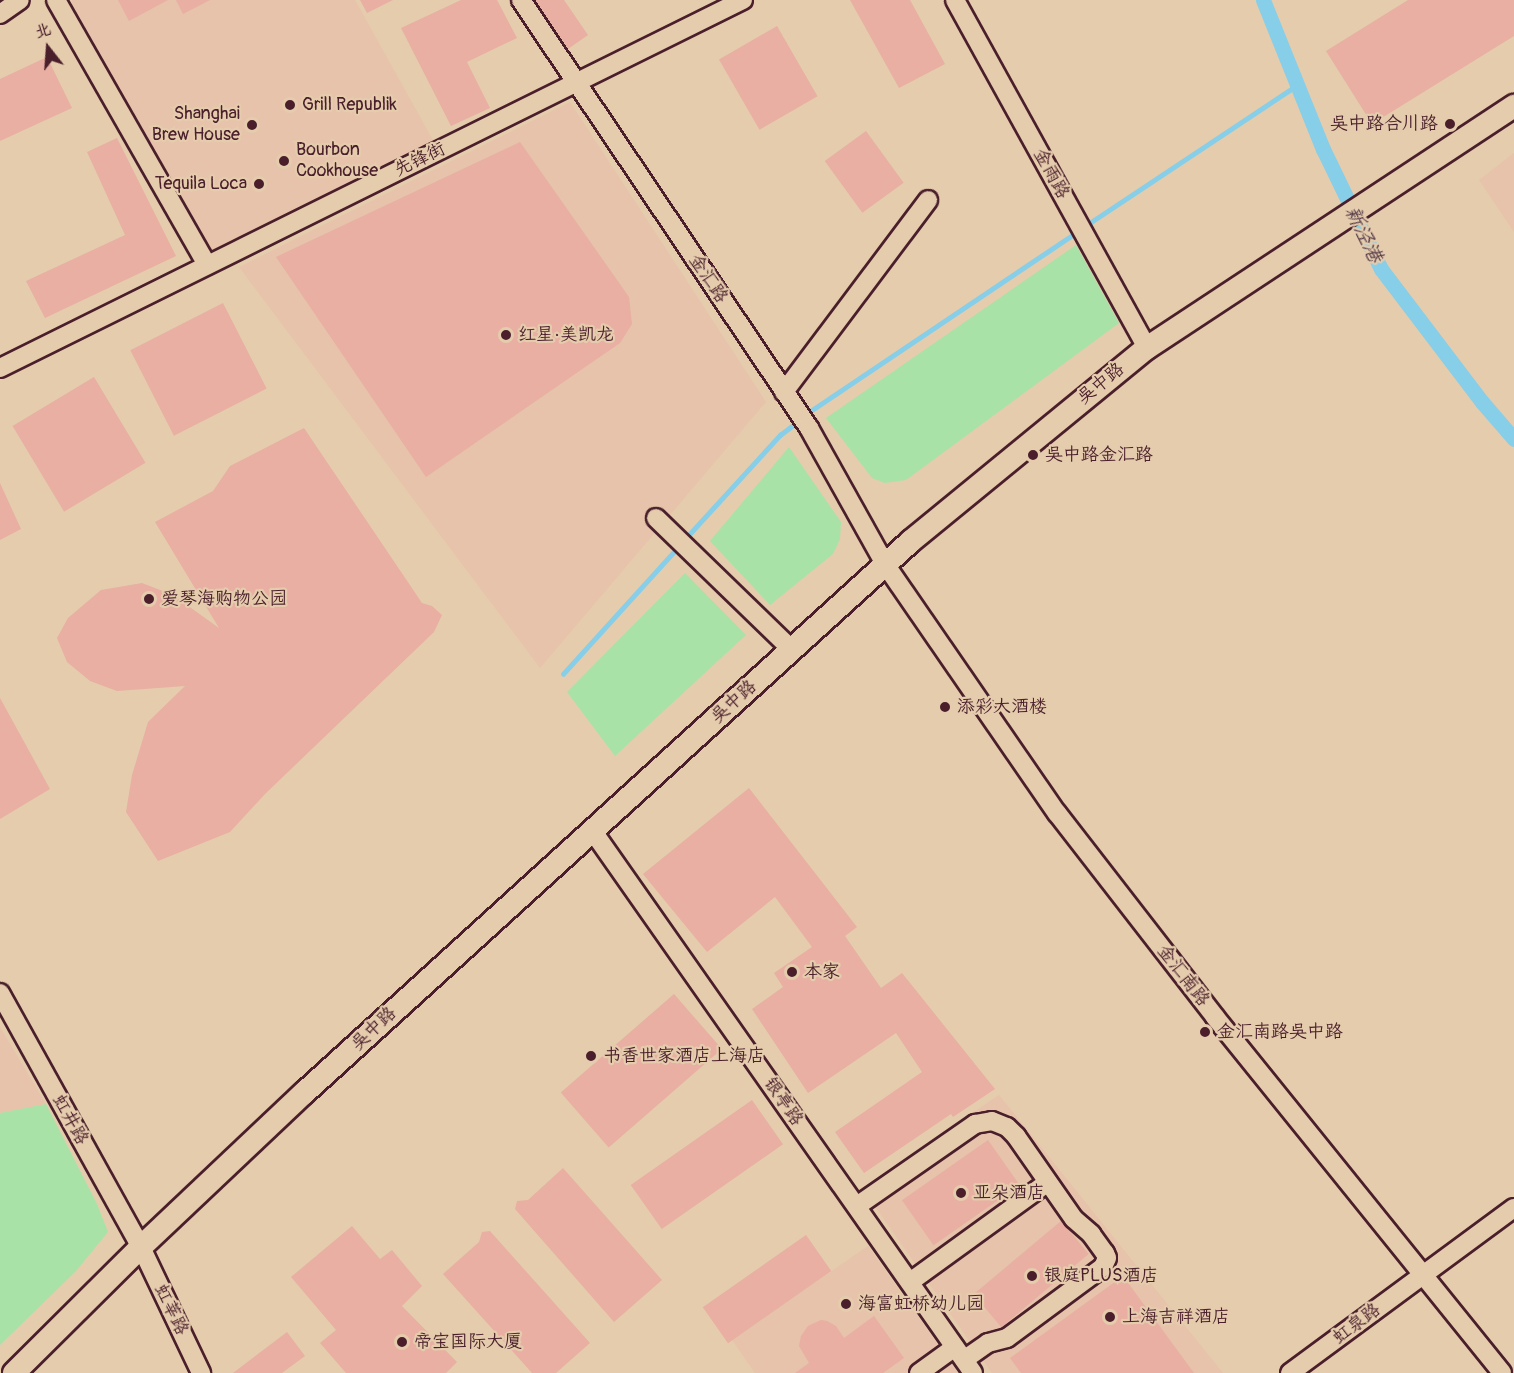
<!DOCTYPE html>
<meta charset="utf-8">
<style>
body{margin:0}
#map{position:relative;width:1514px;height:1373px;overflow:hidden;background:#e5ccad;font-family:Pangolin,"LXGW WenKai TC",sans-serif}
div>[style]{position:absolute}
[style*='--x']{left:calc(var(--x)*1px);top:calc(var(--y)*1px);width:calc(var(--w)*1px);rotate:calc(var(--a)*1deg)}
.built>*{inset:0;background:#e6c3aa}
.green>*{inset:0;background:#a8e2a7}
.stream>*{height:4.5px;margin:-2.25px;padding:0 2.25px;transform-origin:2.25px;border-radius:2.25px;background:#87cee8}
.canal>*{height:15px;margin:-7.5px;padding:0 7.5px;transform-origin:7.5px;border-radius:7.5px;background:#87cee8}
.building>*{inset:0;background:#e8afa2;transform-origin:0 0}
.roads{filter:drop-shadow(2px 0 #4a1f2b) drop-shadow(-2px 0 #4a1f2b) drop-shadow(0 2px #4a1f2b) drop-shadow(0 -2px #4a1f2b)}
.minor>*{height:18px;margin:-9px;padding:0 9px;transform-origin:9px;border-radius:9px;background:#e5ccad}
.major>*{height:22px;margin:-11px;padding:0 11px;transform-origin:11px;border-radius:11px;background:#e5ccad}
.dots>*{width:16px;height:16px;translate:-50% -50%;box-sizing:border-box;border:3px solid #e5ccad;border-radius:50%}
span{translate:-50% -50%;white-space:nowrap;text-align:center;line-height:1.15;-webkit-text-stroke:4.5px #e5ccad;paint-order:stroke}
.poi-label{font-size:18px;color:#4a1f2b}
.left{translate:0 -50%;text-align:left}
.right{translate:-100% -50%;text-align:right}
.street-label{font-size:18px;color:#4a1f2b}
.water-label{font-size:20px;color:#533947;font-style:italic}
.north{position:absolute;left:18px;top:18px;width:60px;height:60px;-webkit-text-stroke:4px #e5ccad;paint-order:stroke;rotate:343deg;font-size:16px;font-weight:700;line-height:24px;text-align:center;color:#4a1f2b}
.north::after{content:'';display:block;margin:auto;width:21px;height:27px;background:#4a1f2b;clip-path:polygon(50% 0,100% 100%,50% 72%,0 100%)}
</style>
<div id="map">
<div class="built">
<div style="clip-path:polygon(72px 0,355px 0,434px 142px,208px 253px,72px 5px)"></div>
<div style="clip-path:polygon(570px 102px,766px 402px,540px 668px,239px 267px)"></div>
<div style="clip-path:polygon(1514px 153px,1514px 232px,1479px 180px)"></div>
<div style="clip-path:polygon(0 1027px,46px 1104px,0 1113px)"></div>
<div style="clip-path:polygon(999px 1095px,1223px 1373px,992px 1373px,862px 1188px)"></div>
<div style="clip-path:polygon(868px 1246px,958px 1373px,755px 1373px,732px 1340px)"></div>
</div>
<div class="green">
<div style="clip-path:polygon(1076px 245px,1119px 323px,906px 480px,885px 483px,872px 478px,826px 418px)"></div>
<div style="clip-path:polygon(789px 447px,841px 522px,840px 539px,833px 554px,770px 605px,710px 541px)"></div>
<div style="clip-path:polygon(685px 573px,746px 635px,615px 756px,567px 692px)"></div>
<div style="clip-path:polygon(46px 1104px,97px 1204px,108px 1232px,76px 1271px,0 1345px,0 1113px)"></div>
</div>
<div class="stream">
<div style="--x:1085;--y:226;--w:255;--a:-33.6"></div>
<div style="--x:806;--y:414;--w:328;--a:-33.9"></div>
<div style="--x:685;--y:539;--w:141;--a:-47.6"></div>
<div style="--x:780;--y:435;--w:25;--a:-37"></div>
<div style="--x:563;--y:674;--w:174;--a:-47.8"></div>
</div>
<div class="canal">
<div style="--x:1263;--y:0;--w:161;--a:68.1"></div>
<div style="--x:1323;--y:149;--w:133;--a:64.2"></div>
<div style="--x:1381;--y:269;--w:167;--a:52.8"></div>
<div style="--x:1482;--y:402;--w:49;--a:49.1"></div>
</div>
<div class="building">
<div style="clip-path:polygon(118px 0,168px 0,129px 21px)"></div>
<div style="clip-path:polygon(176px 0,210px 0,183px 14px)"></div>
<div style="clip-path:polygon(360px 0,393px 0,367px 13px)"></div>
<div style="clip-path:polygon(461px 0,497px 0,517px 38px,467px 62px,490px 108px,451px 126px,401px 28px)"></div>
<div style="clip-path:polygon(535px 0,564px 0,588px 35px,568px 49px)"></div>
<div style="clip-path:polygon(850px 0,910px 0,945px 64px,899px 88px)"></div>
<div style="clip-path:polygon(1408px 0,1514px 0,1514px 36px,1372px 124px,1326px 51px)"></div>
<div style="left:777px;top:26px;width:81px;height:67px;rotate:60deg"></div>
<div style="clip-path:polygon(47px 57px,72px 108px,0 141px,0 79px)"></div>
<div style="left:866px;top:131px;width:64px;height:51px;rotate:54deg"></div>
<div style="clip-path:polygon(117px 138px,176px 256px,45px 318px,26px 281px,125px 235px,87px 152px)"></div>
<div style="clip-path:polygon(520px 142px,629px 297px,632px 324px,620px 343px,426px 477px,276px 257px)"></div>
<div style="left:223px;top:303px;width:96px;height:104px;rotate:63deg"></div>
<div style="left:94px;top:377px;width:100px;height:95px;rotate:59deg"></div>
<div style="clip-path:polygon(304px 428px,422px 603px,432px 606px,442px 615px,434px 632px,265px 794px,230px 832px,158px 861px,126px 812px,132px 775px,148px 722px,185px 686px,117px 691px,90px 681px,67px 662px,57px 638px,68px 618px,101px 590px,142px 583px,173px 595px,219px 628px,155px 522px,213px 491px,230px 466px)"></div>
<div style="clip-path:polygon(0 483px,21px 529px,0 540px)"></div>
<div style="clip-path:polygon(0 698px,50px 789px,0 819px)"></div>
<div style="clip-path:polygon(749px 788px,857px 927px,845px 936px,881px 988px,902px 973px,995px 1089px,953px 1117px,951px 1114px,864px 1173px,835px 1132px,922px 1072px,896px 1033px,808px 1093px,752px 1009px,783px 987px,774px 973px,812px 947px,775px 897px,707px 952px,643px 874px)"></div>
<div style="left:674px;top:994px;width:73px;height:150px;rotate:49deg"></div>
<div style="left:752px;top:1100px;width:54px;height:148px;rotate:55deg"></div>
<div style="left:988px;top:1140px;width:55px;height:105px;rotate:55deg"></div>
<div style="clip-path:polygon(563px 1168px,662px 1280px,614px 1322px,515px 1209px,517px 1201px,528px 1200px)"></div>
<div style="left:1061px;top:1221px;width:43px;height:114px;rotate:50deg"></div>
<div style="clip-path:polygon(352px 1226px,380px 1259px,392px 1250px,422px 1286px,402px 1306px,457px 1362px,446px 1373px,346px 1373px,320px 1343px,336px 1330px,291px 1277px)"></div>
<div style="clip-path:polygon(490px 1231px,590px 1343px,556px 1373px,532px 1373px,443px 1274px,479px 1242px,482px 1232px)"></div>
<div style="left:806px;top:1235px;width:44px;height:126px;rotate:55deg"></div>
<div style="clip-path:polygon(1123px 1276px,1194px 1373px,1021px 1373px,1010px 1358px)"></div>
<div style="clip-path:polygon(874px 1316px,904px 1358px,883px 1373px,795px 1373px,809px 1363px,799px 1346px,801px 1336px,808px 1326px,821px 1320px,827px 1321px,836px 1326px,844px 1338px)"></div>
<div style="clip-path:polygon(287px 1332px,305px 1356px,282px 1373px,233px 1373px)"></div>
</div>
<div class="roads">
<div class="minor">
<div style="--x:56;--y:0;--w:305;--a:60.3"></div>
<div style="--x:521;--y:0;--w:516;--a:56.06"></div>
<div style="--x:809;--y:428;--w:156;--a:60.8"></div>
<div style="--x:885;--y:564;--w:303;--a:55.4"></div>
<div style="--x:1057;--y:813;--w:258;--a:52.2"></div>
<div style="--x:1215;--y:1017;--w:457;--a:51.1"></div>
<div style="--x:955;--y:0;--w:397;--a:61.1"></div>
<div style="--x:0;--y:14;--w:24;--a:-35"></div>
<div style="--x:0;--y:368;--w:829;--a:-26.35"></div>
<div style="--x:784;--y:392;--w:240;--a:-53.1"></div>
<div style="--x:656;--y:518;--w:190;--a:44.1"></div>
<div style="--x:592;--y:830;--w:663;--a:54.94"></div>
<div style="--x:0;--y:993;--w:291;--a:61"></div>
<div style="--x:141;--y:1247;--w:140;--a:64.5"></div>
<div style="--x:857;--y:1206;--w:144;--a:-34.8"></div>
<div style="--x:975;--y:1124;--w:17;--a:-10"></div>
<div style="--x:992;--y:1121;--w:16;--a:22"></div>
<div style="--x:1007;--y:1127;--w:13;--a:45"></div>
<div style="--x:1016;--y:1136;--w:101;--a:55.1"></div>
<div style="--x:1074;--y:1219;--w:23;--a:41"></div>
<div style="--x:1091;--y:1234;--w:24;--a:54"></div>
<div style="--x:1105;--y:1253;--w:5;--a:68"></div>
<div style="--x:1107;--y:1258;--w:10;--a:114"></div>
<div style="--x:1103;--y:1267;--w:119;--a:143.5"></div>
<div style="--x:1007;--y:1338;--w:20;--a:165"></div>
<div style="--x:988;--y:1343;--w:29;--a:145"></div>
<div style="--x:910;--y:1282;--w:170;--a:-35.9"></div>
<div style="--x:919;--y:1373;--w:44;--a:-35.8"></div>
<div style="--x:1290;--y:1373;--w:278;--a:-36.4"></div>
</div>
<div class="major">
<div style="--x:14;--y:1373;--w:179;--a:-44.8"></div>
<div style="--x:141;--y:1247;--w:224;--a:-43.4"></div>
<div style="--x:304;--y:1093;--w:820;--a:-42.28"></div>
<div style="--x:911;--y:541;--w:305;--a:-39.3"></div>
<div style="--x:1147;--y:348;--w:440;--a:-33.4"></div>
</div>
</div>
<div class="dots">
<div style="left:290px;top:105px;background:#4a1f2b"></div>
<div style="left:1450px;top:124px;background:#4a1f2b"></div>
<div style="left:252px;top:125px;background:#4a1f2b"></div>
<div style="left:284px;top:161px;background:#4a1f2b"></div>
<div style="left:259px;top:184px;background:#4a1f2b"></div>
<div style="left:506px;top:335px;background:#4a1f2b"></div>
<div style="left:1033px;top:455px;background:#4a1f2b"></div>
<div style="left:149px;top:599px;background:#4a1f2b"></div>
<div style="left:945px;top:707px;background:#4a1f2b"></div>
<div style="left:792px;top:972px;background:#4a1f2b"></div>
<div style="left:1205px;top:1032px;background:#4a1f2b"></div>
<div style="left:591px;top:1056px;background:#4a1f2b"></div>
<div style="left:961px;top:1193px;background:#4a1f2b"></div>
<div style="left:1032px;top:1276px;background:#4a1f2b"></div>
<div style="left:846px;top:1304px;background:#4a1f2b"></div>
<div style="left:1110px;top:1317px;background:#4a1f2b"></div>
<div style="left:402px;top:1342px;background:#4a1f2b"></div>
</div>
<div class="poi-label">
<span class="left" style="left:302px;top:105px">Grill Republik</span>
<span class="right" style="left:240px;top:125px">Shanghai<br>Brew House</span>
<span class="right" style="left:1438px;top:124px">吴中路合川路</span>
<span class="left" style="left:296px;top:161px">Bourbon<br>Cookhouse</span>
<span class="right" style="left:247px;top:184px">Tequila Loca</span>
<span class="left" style="left:518px;top:335px">红星·美凯龙</span>
<span class="left" style="left:1045px;top:455px">吴中路金汇路</span>
<span class="left" style="left:161px;top:599px">爱琴海购物公园</span>
<span class="left" style="left:957px;top:707px">添彩大酒楼</span>
<span class="left" style="left:804px;top:972px">本家</span>
<span class="left" style="left:1217px;top:1032px">金汇南路吴中路</span>
<span class="left" style="left:603px;top:1056px">书香世家酒店上海店</span>
<span class="left" style="left:973px;top:1193px">亚朵酒店</span>
<span class="left" style="left:1044px;top:1276px">银庭PLUS酒店</span>
<span class="left" style="left:858px;top:1304px">海富虹桥幼儿园</span>
<span class="left" style="left:1122px;top:1317px">上海吉祥酒店</span>
<span class="left" style="left:414px;top:1342px">帝宝国际大厦</span>
</div>
<div class="street-label">
<span style="left:420px;top:160px;rotate:-26deg">先锋街</span>
<span style="left:1051px;top:174px;rotate:61deg">金雨路</span>
<span style="left:708px;top:279px;rotate:56deg">金汇路</span>
<span style="left:1101px;top:384px;rotate:-39deg">吴中路</span>
<span style="left:734px;top:702px;rotate:-42deg">吴中路</span>
<span style="left:1183px;top:976px;rotate:52deg">金汇南路</span>
<span style="left:374px;top:1029px;rotate:-43deg">吴中路</span>
<span style="left:783px;top:1102px;rotate:55deg">银亭路</span>
<span style="left:70px;top:1120px;rotate:61deg">虹井路</span>
<span style="left:171px;top:1310px;rotate:64deg">虹莘路</span>
<span style="left:1357px;top:1324px;rotate:-37deg">虹泉路</span>
</div>
<div class="water-label">
<span style="left:1364px;top:234px;rotate:64deg">新泾港</span>
</div>
<div class="north">北</div>
</div>
